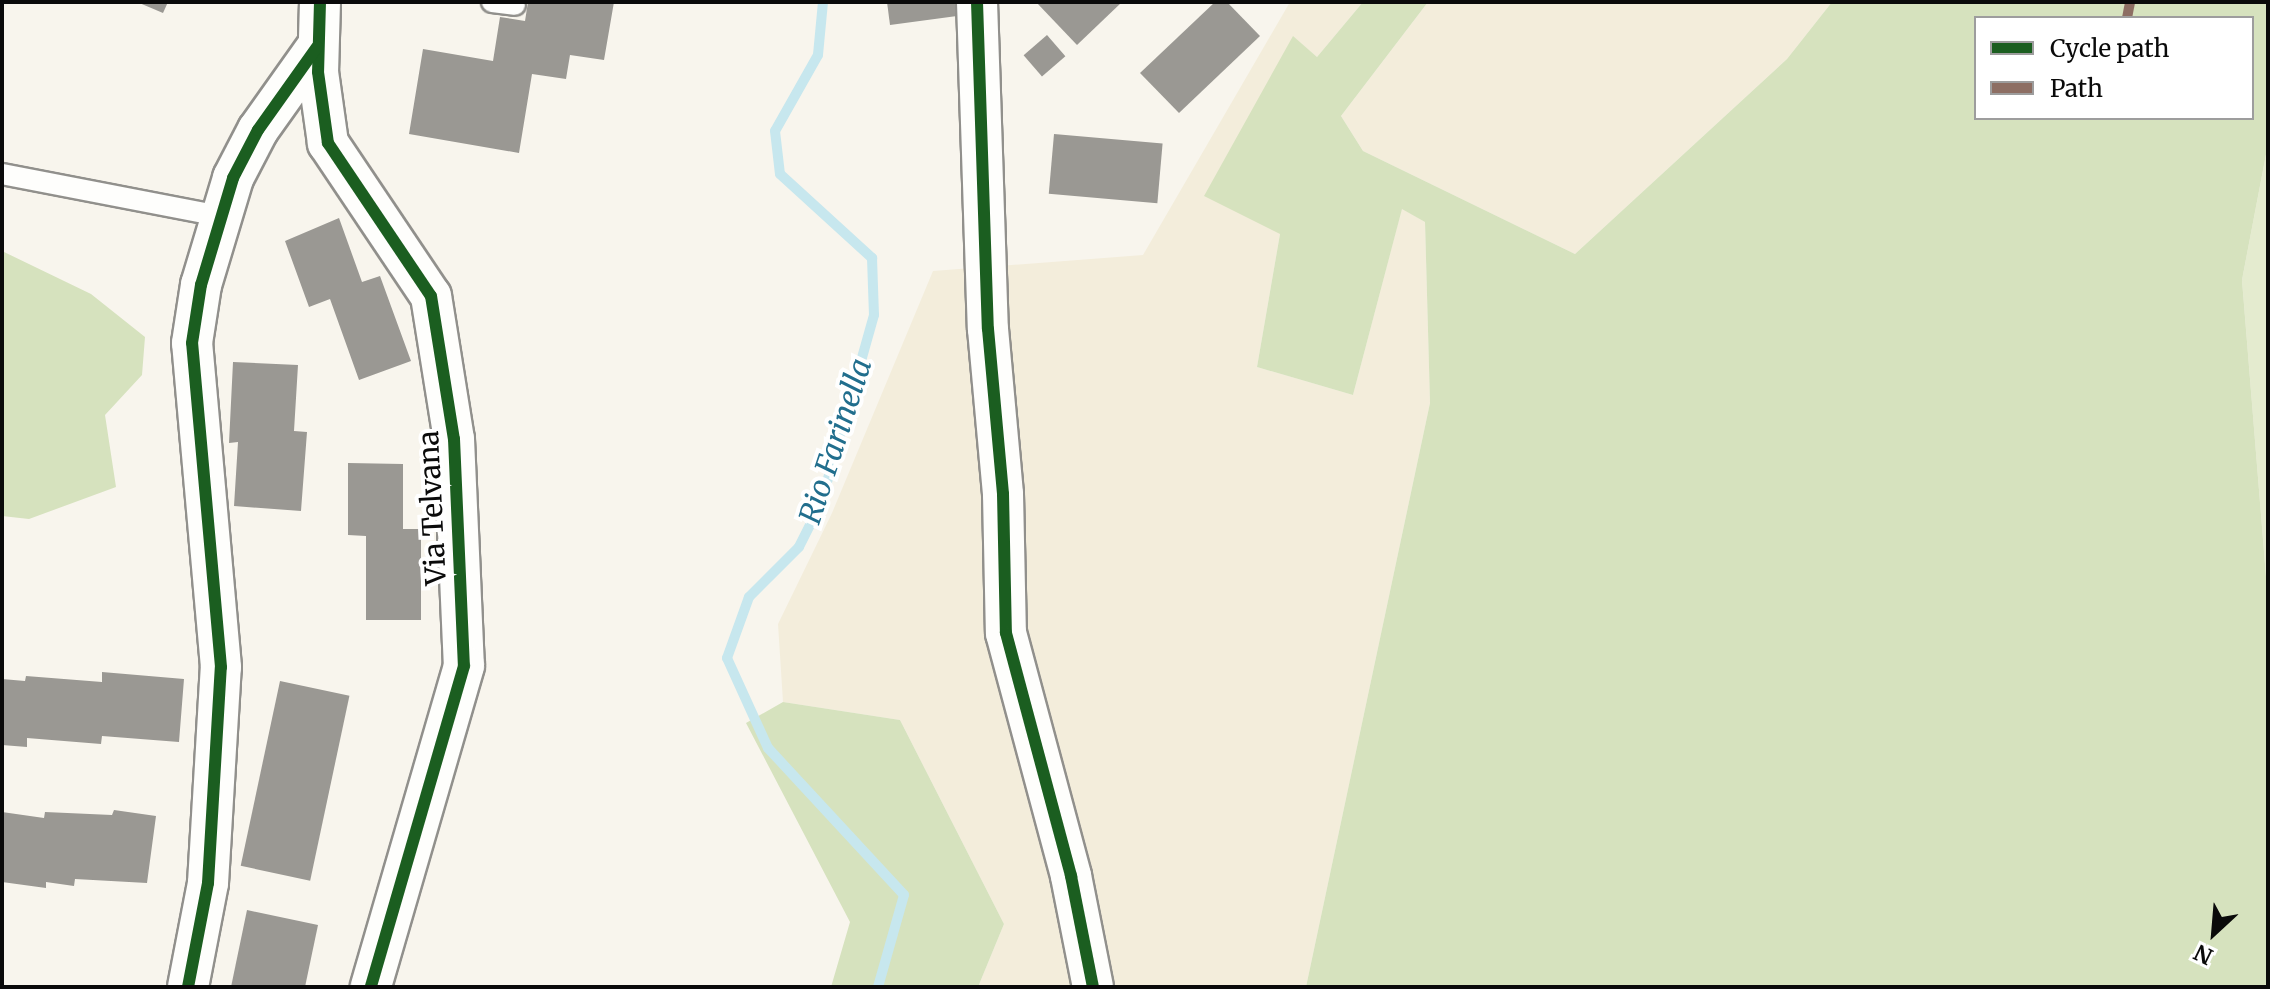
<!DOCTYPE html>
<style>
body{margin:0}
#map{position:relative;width:2270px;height:989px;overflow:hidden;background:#f8f5ed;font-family:Merriweather,serif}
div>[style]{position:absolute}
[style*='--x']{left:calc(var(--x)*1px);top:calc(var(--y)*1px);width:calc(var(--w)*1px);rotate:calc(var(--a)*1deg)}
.farmland>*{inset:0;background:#f3eddb}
.green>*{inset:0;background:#e4ebcf}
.forest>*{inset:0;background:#d6e2be}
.stream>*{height:10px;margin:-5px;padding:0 5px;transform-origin:5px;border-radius:5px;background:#c7e7ee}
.building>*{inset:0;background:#9a9893;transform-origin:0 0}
.roads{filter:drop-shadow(2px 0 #91908c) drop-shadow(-2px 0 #91908c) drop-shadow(0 2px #91908c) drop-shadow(0 -2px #91908c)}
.lane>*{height:20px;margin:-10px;padding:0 10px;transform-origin:10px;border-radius:10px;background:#fefefc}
.street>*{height:40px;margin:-20px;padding:0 20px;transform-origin:20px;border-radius:20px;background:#fefefc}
.quiet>*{height:10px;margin-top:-5px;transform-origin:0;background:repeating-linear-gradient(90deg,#8d6e63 0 20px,transparent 0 30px)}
.cycleway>*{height:12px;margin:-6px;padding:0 6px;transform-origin:6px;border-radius:6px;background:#1b5e20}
span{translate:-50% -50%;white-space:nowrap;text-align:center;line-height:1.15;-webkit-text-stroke:8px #fff;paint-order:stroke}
.street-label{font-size:28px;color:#0a0a0a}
.water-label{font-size:30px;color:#216e8d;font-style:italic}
.frame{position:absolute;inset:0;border:4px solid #0a0a0a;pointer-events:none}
.legend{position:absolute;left:1974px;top:16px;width:280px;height:104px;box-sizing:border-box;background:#fff;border:2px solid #9d9d9d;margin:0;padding:10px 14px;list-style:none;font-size:24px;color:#0a0a0a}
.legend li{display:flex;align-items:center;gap:16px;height:40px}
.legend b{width:40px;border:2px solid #9d9d9d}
.north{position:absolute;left:2174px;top:893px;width:80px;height:80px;-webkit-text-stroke:6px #fff;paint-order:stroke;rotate:206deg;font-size:22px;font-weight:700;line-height:32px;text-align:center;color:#0a0a0a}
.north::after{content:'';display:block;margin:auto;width:28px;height:36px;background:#0a0a0a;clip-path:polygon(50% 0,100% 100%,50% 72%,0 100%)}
</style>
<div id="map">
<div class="farmland">
<div style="clip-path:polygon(1290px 2px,1363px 2px,1317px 57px,1293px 37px,1280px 234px,1257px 367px,1353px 395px,1402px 208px,1425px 222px,1430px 403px,1306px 987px,978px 987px,1004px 924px,900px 720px,783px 702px,778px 624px,832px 513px,933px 271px,1143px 255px)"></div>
<div style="clip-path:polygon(1428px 2px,1832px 2px,1787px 59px,1575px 254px,1363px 151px,1341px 116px)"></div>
</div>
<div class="green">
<div style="clip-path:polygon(2268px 144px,2268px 601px,2242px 280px)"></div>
</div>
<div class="forest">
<div style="clip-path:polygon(evenodd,1363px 2px,1428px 2px,1341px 116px,1363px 151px,1575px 254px,1787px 59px,1832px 2px,2268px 2px,2268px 144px,2242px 280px,2268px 601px,2268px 987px,1306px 987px,1430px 403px,1425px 222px,1402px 209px,1353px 395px,1257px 367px,1280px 234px,1204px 196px,1293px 36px,1317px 57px,1363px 2px,1976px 18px,2252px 18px,2252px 118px,1976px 118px,1976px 18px)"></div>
<div style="clip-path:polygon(2px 251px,91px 294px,145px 337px,142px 375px,105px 415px,116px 487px,29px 519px,2px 516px)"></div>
<div style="clip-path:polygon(783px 702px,900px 720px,1004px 924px,978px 987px,831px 987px,850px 922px,746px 723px)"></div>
</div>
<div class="stream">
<div style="--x:823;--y:2;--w:53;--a:95.4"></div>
<div style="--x:818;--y:55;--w:87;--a:119.5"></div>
<div style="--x:775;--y:131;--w:43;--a:83.4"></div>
<div style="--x:780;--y:174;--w:125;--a:42.4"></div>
<div style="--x:872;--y:258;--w:57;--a:88"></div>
<div style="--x:874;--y:315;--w:195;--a:105.7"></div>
<div style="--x:821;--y:503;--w:49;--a:116.6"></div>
<div style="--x:799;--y:547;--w:71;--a:135"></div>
<div style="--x:749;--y:597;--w:65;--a:109.8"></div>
<div style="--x:727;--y:658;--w:99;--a:65.5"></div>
<div style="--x:768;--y:748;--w:200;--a:47.2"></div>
<div style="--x:904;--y:895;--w:96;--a:105.8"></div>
</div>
<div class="building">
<div style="clip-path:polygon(137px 2px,168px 2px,163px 13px)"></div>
<div style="clip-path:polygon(528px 2px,614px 2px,604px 60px,570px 55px,566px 79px,532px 74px,519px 153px,409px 134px,423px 49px,493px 61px,500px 17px,525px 21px)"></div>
<div style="clip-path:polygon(887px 2px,955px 2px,957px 16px,890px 25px)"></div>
<div style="clip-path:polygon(1036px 2px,1122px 2px,1077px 45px)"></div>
<div style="clip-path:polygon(1215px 2px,1227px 2px,1260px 36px,1179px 113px,1140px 73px)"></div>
<div style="left:1047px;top:35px;width:28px;height:31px;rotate:49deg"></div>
<div style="left:1054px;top:134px;width:109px;height:60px;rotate:5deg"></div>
<div style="clip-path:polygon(339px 218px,362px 282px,380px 276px,411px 361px,359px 380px,330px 299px,309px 307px,285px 241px)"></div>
<div style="clip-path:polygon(233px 362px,298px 365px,294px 431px,307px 432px,301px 511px,234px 506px,238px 442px,229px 443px)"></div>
<div style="clip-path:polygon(348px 463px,403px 464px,403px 529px,421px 529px,421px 620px,366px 620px,366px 536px,348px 535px)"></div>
<div style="clip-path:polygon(102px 672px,184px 679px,179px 742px,102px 736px,101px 744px,27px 738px,27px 747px,2px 745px,2px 679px,25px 681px,26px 676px,102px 682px)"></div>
<div style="left:280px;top:681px;width:71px;height:189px;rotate:12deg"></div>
<div style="clip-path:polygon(114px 810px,156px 816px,147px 883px,75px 879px,74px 886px,46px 882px,46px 888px,2px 882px,2px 812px,44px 818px,45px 812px,112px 815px)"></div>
<div style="clip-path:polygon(247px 910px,318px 925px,305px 987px,231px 987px)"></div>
</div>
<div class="roads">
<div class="lane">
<div style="--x:492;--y:2;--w:23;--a:7"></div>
<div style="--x:2;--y:174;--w:223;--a:10.9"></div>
</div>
<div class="street">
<div style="--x:320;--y:2;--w:70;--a:91.6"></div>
<div style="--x:318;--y:72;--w:72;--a:82"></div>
<div style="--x:328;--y:143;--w:184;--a:56.1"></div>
<div style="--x:431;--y:296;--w:145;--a:80.9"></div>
<div style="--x:454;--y:439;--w:227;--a:87.5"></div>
<div style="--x:464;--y:666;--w:334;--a:106.2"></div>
<div style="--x:977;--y:2;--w:327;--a:88.1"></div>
<div style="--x:988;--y:329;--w:166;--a:84.8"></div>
<div style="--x:1003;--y:494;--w:139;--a:88.8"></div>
<div style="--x:1006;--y:633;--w:252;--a:75"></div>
<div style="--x:1071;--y:876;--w:113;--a:78.8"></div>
<div style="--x:188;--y:987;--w:106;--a:-79.1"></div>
<div style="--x:208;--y:883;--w:216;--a:-86.6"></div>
<div style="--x:221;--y:667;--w:325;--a:-95.1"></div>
<div style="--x:192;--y:343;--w:59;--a:-81.2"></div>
<div style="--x:201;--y:285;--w:112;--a:-73.3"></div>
<div style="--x:233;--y:178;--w:54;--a:-62.5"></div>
<div style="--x:258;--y:130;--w:102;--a:-54.6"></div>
</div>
</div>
<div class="quiet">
<div style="--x:2127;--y:18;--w:16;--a:-79"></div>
</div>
<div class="cycleway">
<div style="--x:320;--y:2;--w:70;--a:91.6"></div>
<div style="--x:318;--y:72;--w:72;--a:82"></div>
<div style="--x:328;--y:143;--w:184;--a:56.1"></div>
<div style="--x:431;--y:296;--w:145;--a:80.9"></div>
<div style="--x:454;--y:439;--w:227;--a:87.5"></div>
<div style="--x:464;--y:666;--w:334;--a:106.2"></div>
<div style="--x:977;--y:2;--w:327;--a:88.1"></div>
<div style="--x:988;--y:329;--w:166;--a:84.8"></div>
<div style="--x:1003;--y:494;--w:139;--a:88.8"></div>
<div style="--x:1006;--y:633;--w:252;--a:75"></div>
<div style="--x:1071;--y:876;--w:113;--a:78.8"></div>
<div style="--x:188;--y:987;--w:106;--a:-79.1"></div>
<div style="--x:208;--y:883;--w:216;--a:-86.6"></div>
<div style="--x:221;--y:667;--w:325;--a:-95.1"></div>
<div style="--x:192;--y:343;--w:59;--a:-81.2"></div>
<div style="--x:201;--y:285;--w:112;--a:-73.3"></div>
<div style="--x:233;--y:178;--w:54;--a:-62.5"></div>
<div style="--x:258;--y:130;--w:102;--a:-54.6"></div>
</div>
<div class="street-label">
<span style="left:432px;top:508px;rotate:-93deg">Via Telvana</span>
</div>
<div class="water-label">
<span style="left:835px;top:441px;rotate:-72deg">Rio Farinella</span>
</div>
<div class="frame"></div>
<ul class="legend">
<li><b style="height:10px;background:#1b5e20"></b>Cycle path</li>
<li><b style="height:10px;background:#8d6e63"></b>Path</li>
</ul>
<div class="north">N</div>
</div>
